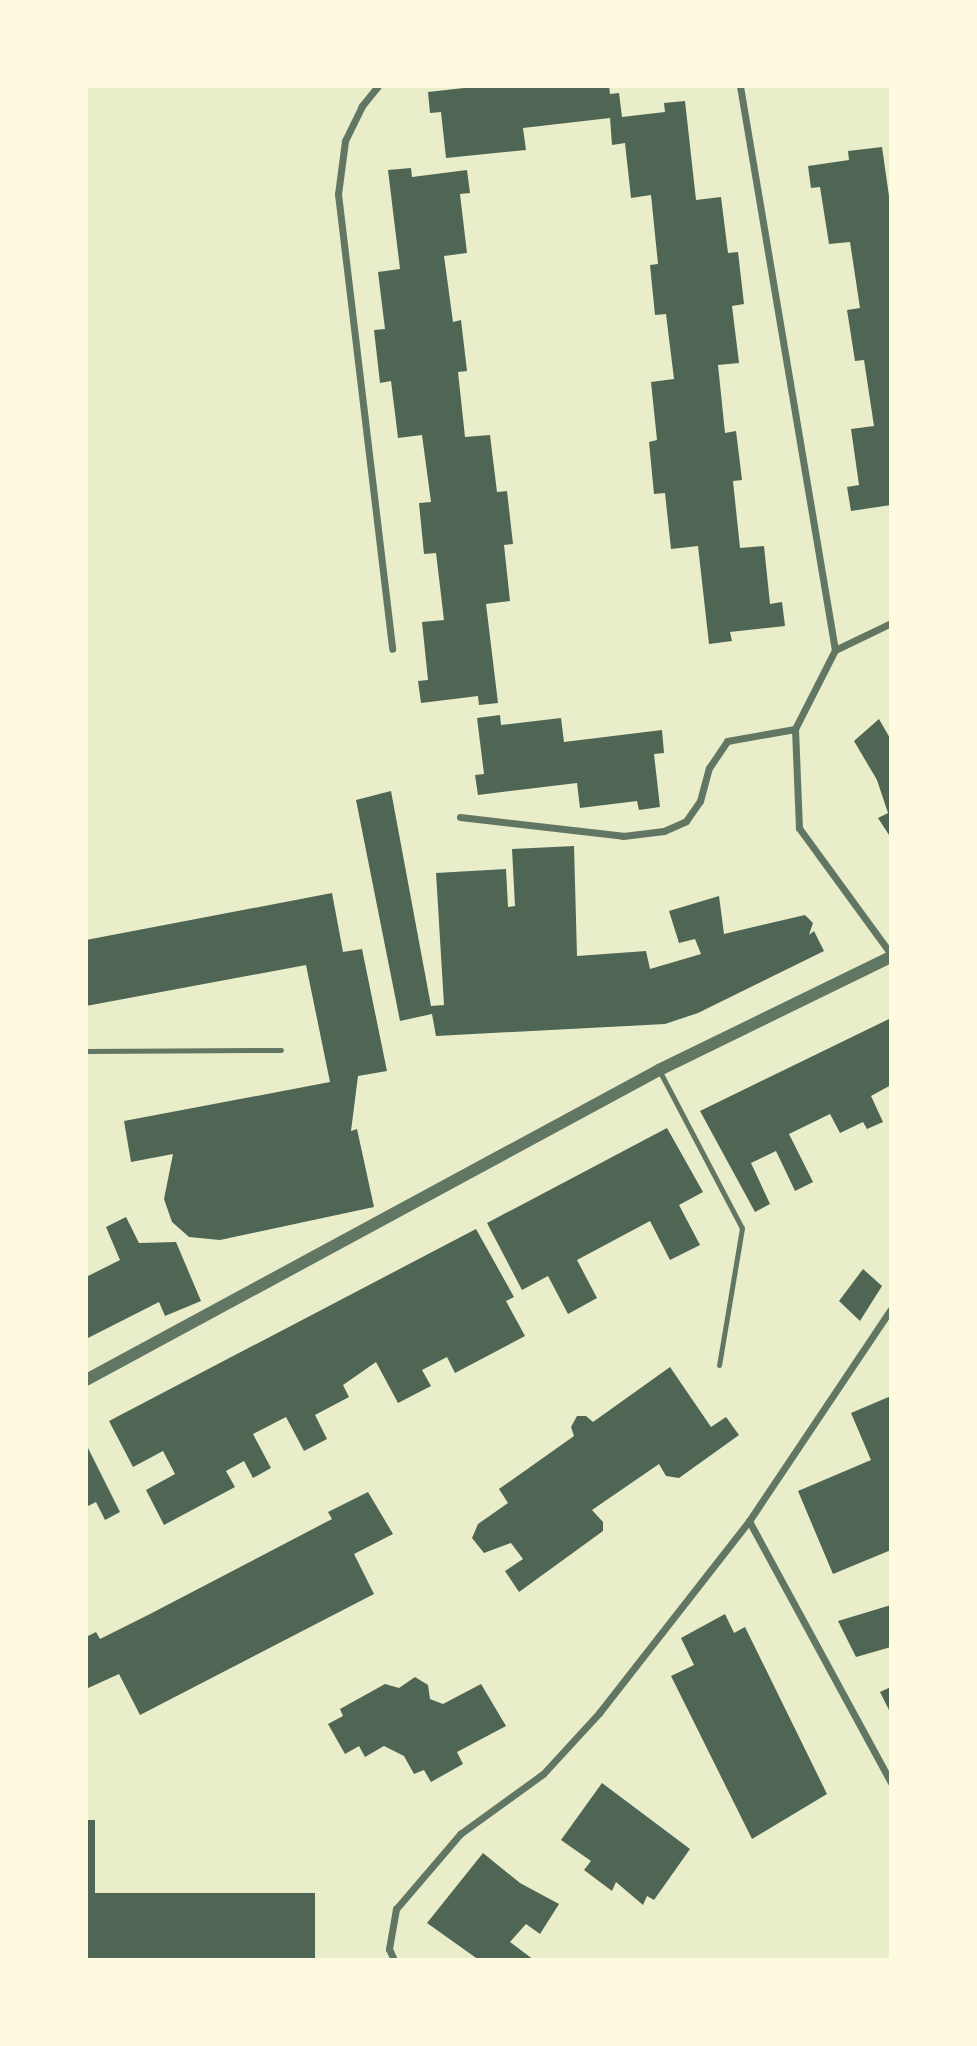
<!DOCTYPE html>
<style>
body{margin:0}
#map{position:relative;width:977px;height:2046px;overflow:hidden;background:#e9edc9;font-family:"PT Sans",sans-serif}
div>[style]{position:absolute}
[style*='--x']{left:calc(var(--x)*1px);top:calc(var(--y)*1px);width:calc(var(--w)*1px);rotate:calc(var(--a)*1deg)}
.building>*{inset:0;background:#4f6655}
.service>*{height:5px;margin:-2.5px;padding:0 2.5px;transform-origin:2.5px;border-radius:2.5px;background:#617663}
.minor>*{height:7px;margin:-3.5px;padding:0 3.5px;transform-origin:3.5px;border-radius:3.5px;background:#617663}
.tertiary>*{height:12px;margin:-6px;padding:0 6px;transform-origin:6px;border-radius:6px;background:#617663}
span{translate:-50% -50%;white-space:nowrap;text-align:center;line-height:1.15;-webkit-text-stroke:5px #fefae0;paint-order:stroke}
.frame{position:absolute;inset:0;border:88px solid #fefae0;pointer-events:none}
</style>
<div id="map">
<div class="building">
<div style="clip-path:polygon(482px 86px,609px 86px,610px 94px,619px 93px,622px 117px,665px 112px,664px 103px,685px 101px,696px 200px,721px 197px,728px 253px,738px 252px,744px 304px,732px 306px,739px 363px,718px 365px,725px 433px,736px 431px,742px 480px,733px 481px,740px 548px,764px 546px,770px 604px,782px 602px,785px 626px,730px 632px,732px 641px,709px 644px,698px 546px,671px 549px,665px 493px,654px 494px,649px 442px,657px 440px,651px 382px,674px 379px,666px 314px,655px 315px,650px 265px,658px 264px,651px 195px,631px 198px,625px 143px,612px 145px,610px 118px,523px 128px,526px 150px,446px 158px,441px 112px,430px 113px,428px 92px)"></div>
<div style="clip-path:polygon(882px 147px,891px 210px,891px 505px,851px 511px,847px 487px,859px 485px,851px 429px,874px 426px,864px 360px,855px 361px,847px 310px,860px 308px,850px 242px,829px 244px,820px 187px,811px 188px,808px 166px,849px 160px,848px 151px)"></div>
<div style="clip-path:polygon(411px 168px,412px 177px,467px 170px,470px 193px,460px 194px,467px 253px,444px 256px,453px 322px,461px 320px,467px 371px,458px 372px,465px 437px,490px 435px,497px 492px,507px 491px,513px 544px,504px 545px,510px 601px,486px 604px,498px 703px,479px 705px,478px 696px,421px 703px,418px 681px,428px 680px,422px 622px,444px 620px,436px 553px,424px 554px,419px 503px,431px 502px,422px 435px,398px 438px,391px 381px,380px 383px,374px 330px,385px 329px,378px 272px,400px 269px,388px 170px)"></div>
<div style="clip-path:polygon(500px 715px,501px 725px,561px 718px,564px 742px,662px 730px,664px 753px,654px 754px,660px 807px,639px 810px,637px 801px,580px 808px,577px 783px,478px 795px,475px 775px,484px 774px,477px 718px)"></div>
<div style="clip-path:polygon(879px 719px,891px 740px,891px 838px,878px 818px,888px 813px,877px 780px,854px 741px)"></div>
<div style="clip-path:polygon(391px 791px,431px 1006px,444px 1005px,436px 873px,506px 869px,508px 907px,515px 906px,512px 849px,574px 846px,577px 956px,646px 951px,650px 969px,701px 954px,695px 939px,679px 943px,669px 911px,719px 896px,724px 934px,805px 915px,813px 923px,809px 935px,814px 931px,824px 951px,698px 1013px,665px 1024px,436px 1036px,432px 1014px,400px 1021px,356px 800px)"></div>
<div style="clip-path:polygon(332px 893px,343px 952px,362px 949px,387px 1071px,358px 1076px,351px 1131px,357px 1129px,374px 1207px,220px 1240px,189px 1237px,172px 1222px,164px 1199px,173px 1154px,131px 1162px,124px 1121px,330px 1082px,306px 965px,86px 1006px,86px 940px)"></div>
<div style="clip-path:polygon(891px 1018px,891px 1085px,871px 1096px,883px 1122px,867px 1129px,863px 1122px,840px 1133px,830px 1114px,789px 1134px,813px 1182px,795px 1191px,776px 1151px,751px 1163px,770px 1204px,755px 1212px,700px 1111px)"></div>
<div style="clip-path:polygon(667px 1128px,703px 1192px,679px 1205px,700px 1245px,670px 1260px,650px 1221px,577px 1260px,597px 1298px,568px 1314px,548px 1276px,522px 1290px,487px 1223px)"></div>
<div style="clip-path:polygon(126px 1217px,139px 1243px,176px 1242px,201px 1301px,165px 1316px,159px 1302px,86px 1339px,86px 1277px,120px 1260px,106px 1227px)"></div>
<div style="clip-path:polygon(476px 1229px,514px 1297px,506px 1301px,525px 1336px,455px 1373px,447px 1357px,422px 1370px,431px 1386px,398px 1403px,376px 1362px,343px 1385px,349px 1397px,315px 1415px,327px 1439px,304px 1451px,286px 1417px,253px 1434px,271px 1468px,253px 1478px,244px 1461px,226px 1471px,235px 1487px,164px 1525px,146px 1490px,175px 1474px,163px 1451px,133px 1467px,109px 1421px)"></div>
<div style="clip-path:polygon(863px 1269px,882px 1286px,860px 1321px,839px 1301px)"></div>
<div style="clip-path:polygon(670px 1367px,711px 1427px,726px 1417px,739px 1435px,679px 1478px,666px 1476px,659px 1464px,592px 1510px,603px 1522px,603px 1531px,519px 1592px,505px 1571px,523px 1559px,511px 1543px,484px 1553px,472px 1538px,478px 1524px,508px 1503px,499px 1489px,574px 1436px,571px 1427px,577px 1416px,586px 1416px,593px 1422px)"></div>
<div style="clip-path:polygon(891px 1396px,891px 1550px,833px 1574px,798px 1491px,871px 1460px,851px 1413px)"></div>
<div style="clip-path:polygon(86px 1444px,120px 1512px,105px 1520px,96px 1502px,86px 1507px)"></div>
<div style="clip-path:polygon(368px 1492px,393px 1534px,354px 1554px,374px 1594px,140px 1715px,119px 1674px,86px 1689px,86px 1637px,96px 1632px,100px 1639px,150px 1614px,332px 1519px,328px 1512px)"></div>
<div style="clip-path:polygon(891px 1605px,891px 1647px,856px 1657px,838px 1621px)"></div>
<div style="clip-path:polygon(725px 1614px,734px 1633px,745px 1627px,827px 1794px,752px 1839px,671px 1676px,694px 1665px,681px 1638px)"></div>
<div style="clip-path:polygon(415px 1677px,428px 1685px,430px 1699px,443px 1704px,481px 1684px,506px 1726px,457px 1752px,463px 1764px,431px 1782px,424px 1770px,414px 1774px,404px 1756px,384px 1746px,365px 1757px,359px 1746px,345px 1754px,328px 1724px,343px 1716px,340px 1709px,385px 1684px,399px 1688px)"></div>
<div style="clip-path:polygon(891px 1687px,891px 1714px,880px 1692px)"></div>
<div style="clip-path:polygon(602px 1783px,690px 1849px,654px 1900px,647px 1896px,643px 1905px,616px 1882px,612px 1891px,584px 1870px,591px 1861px,561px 1840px)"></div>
<div style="clip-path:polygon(86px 1820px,95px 1820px,95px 1893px,315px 1893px,315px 1960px,86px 1960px)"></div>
<div style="clip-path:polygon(483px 1853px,520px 1883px,559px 1904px,540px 1934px,526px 1924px,510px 1942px,534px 1960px,479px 1960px,427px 1923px)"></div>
</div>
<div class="service">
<div style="--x:86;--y:1051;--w:195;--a:-0.3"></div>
<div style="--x:659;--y:1070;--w:178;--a:62.3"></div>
<div style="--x:742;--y:1228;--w:139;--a:99.5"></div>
</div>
<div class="minor">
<div style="--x:378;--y:86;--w:26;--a:129"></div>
<div style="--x:362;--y:106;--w:39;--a:116"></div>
<div style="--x:345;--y:141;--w:53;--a:97.5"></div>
<div style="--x:338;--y:194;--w:458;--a:83.2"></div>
<div style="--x:740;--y:86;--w:572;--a:80.44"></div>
<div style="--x:835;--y:650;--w:62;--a:-25.7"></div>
<div style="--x:835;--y:650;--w:89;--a:116.9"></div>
<div style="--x:795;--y:729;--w:99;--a:87.7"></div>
<div style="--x:799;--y:828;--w:156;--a:53.9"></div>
<div style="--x:460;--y:817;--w:164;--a:6.6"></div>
<div style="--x:623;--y:836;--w:41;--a:-7"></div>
<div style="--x:664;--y:831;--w:24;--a:-24"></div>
<div style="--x:686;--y:821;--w:24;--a:-55"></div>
<div style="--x:700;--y:801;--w:34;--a:-75"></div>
<div style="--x:709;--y:768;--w:32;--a:-56"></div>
<div style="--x:727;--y:741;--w:69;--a:-10"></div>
<div style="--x:749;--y:1521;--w:297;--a:61.5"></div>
<div style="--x:394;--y:1960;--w:12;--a:-114"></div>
<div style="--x:389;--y:1949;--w:41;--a:-80.1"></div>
<div style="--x:396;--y:1909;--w:99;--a:-49.5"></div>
<div style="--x:460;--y:1834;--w:102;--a:-35.9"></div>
<div style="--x:543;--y:1774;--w:83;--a:-47.4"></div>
<div style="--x:599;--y:1713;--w:244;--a:-52"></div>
<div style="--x:749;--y:1521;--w:255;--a:-56.2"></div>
</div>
<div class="tertiary">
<div style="--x:86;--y:1380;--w:651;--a:-28.41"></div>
<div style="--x:659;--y:1070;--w:258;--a:-26"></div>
</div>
<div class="frame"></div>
</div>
